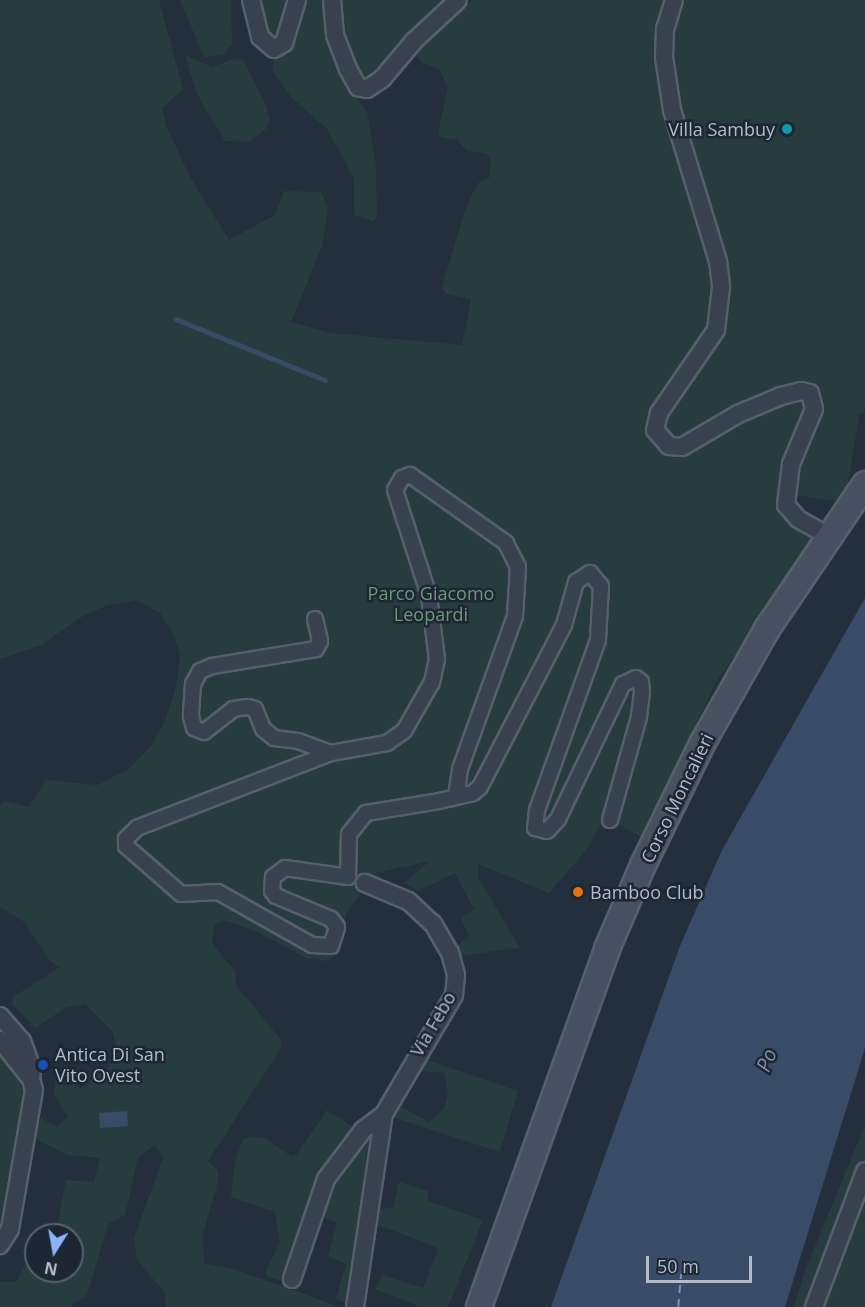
<!DOCTYPE html>
<style>
body{margin:0}
#map{position:relative;width:865px;height:1307px;overflow:hidden;background:#242f3e;font-family:"Open Sans",sans-serif}
div>[style]{position:absolute}
[style*='--x']{left:calc(var(--x)*1px);top:calc(var(--y)*1px);width:calc(var(--w)*1px);rotate:calc(var(--a)*1deg)}
.green>*{inset:0;background:#263c3f}
.water>*{inset:0;background:#394c67;transform-origin:0 0}
.stream>*{height:4.5px;margin:-2.25px;padding:0 2.25px;transform-origin:2.25px;border-radius:2.25px;background:#394c67}
.ferry>*{height:1.5px;margin-top:-0.75px;transform-origin:0;background:repeating-linear-gradient(90deg,#7c92b1 0 8px,transparent 0 14px)}
.roads{filter:drop-shadow(2px 0 #565f6c) drop-shadow(-2px 0 #565f6c) drop-shadow(0 2px #565f6c) drop-shadow(0 -2px #565f6c)}
.pedestrian>*{height:14px;margin:-7px;padding:0 7px;transform-origin:7px;border-radius:7px;background:#38414e}
.minor>*{height:16px;margin:-8px;padding:0 8px;transform-origin:8px;border-radius:8px;background:#38414e}
.secondary>*{height:24px;margin:-12px;padding:0 12px;transform-origin:12px;border-radius:12px;background:#465061}
.dots>*{width:16px;height:16px;translate:-50% -50%;box-sizing:border-box;border:3px solid #1d2633;border-radius:50%}
span{translate:-50% -50%;white-space:nowrap;text-align:center;line-height:1.15;-webkit-text-stroke:5px #1d2633;paint-order:stroke}
.poi-label{font-size:18px;color:#b4bcc9}
.right{translate:-100% -50%;text-align:right}
.left{translate:0 -50%;text-align:left}
.park-label{font-size:18px;color:#6b9a76}
.street-label{font-size:18px;color:#b4bcc9}
.water-label{font-size:20px;color:#7c92b1;font-style:italic}
.north{position:absolute;left:24px;top:1223px;width:60px;height:60px;box-sizing:border-box;background:#1d2633;border:2px solid #59626f;border-radius:50%;rotate:191deg;font-size:16px;font-weight:700;line-height:24px;text-align:center;color:#b4bcc9}
.north::after{content:'';display:block;margin:auto;width:21px;height:27px;background:#8ab4f8;clip-path:polygon(50% 0,100% 100%,50% 72%,0 100%)}
.scale{position:absolute;left:646px;top:1256px;width:106px;height:27px;box-sizing:border-box;border:3px solid #b4bcc9;border-top:0;padding-left:8px;font-size:18px;line-height:21px;white-space:nowrap;color:#b4bcc9;-webkit-text-stroke:4px #1d2633;paint-order:stroke}
</style>
<div id="map">
<div class="green">
<div style="clip-path:polygon(0 0,159px 0,183px 89px,162px 108px,167px 128px,190px 177px,229px 240px,275px 215px,284px 191px,321px 192px,328px 208px,322px 246px,291px 322px,330px 333px,462px 345px,471px 299px,446px 294px,442px 287px,466px 207px,478px 183px,489px 178px,491px 160px,486px 153px,467px 151px,457px 140px,441px 137px,438px 132px,448px 87px,439px 69px,421px 62px,415px 53px,435px 30px,473px 0,664px 0,655px 33px,656px 62px,683px 182px,707px 252px,712px 300px,703px 336px,650px 437px,663px 451px,681px 455px,783px 403px,799px 399px,806px 403px,788px 447px,778px 508px,781px 517px,813px 540px,715px 684px,643px 838px,605px 817px,587px 849px,549px 893px,478px 864px,478px 877px,520px 948px,458px 956px,455px 948px,469px 936px,461px 918px,474px 909px,455px 873px,419px 891px,404px 883px,430px 861px,376px 873px,346px 914px,339px 953px,327px 961px,306px 958px,258px 932px,223px 920px,215px 925px,212px 943px,235px 971px,236px 985px,281px 1040px,281px 1048px,208px 1161px,218px 1171px,218px 1182px,203px 1233px,204px 1263px,234px 1269px,340px 1307px,166px 1307px,164px 1292px,137px 1259px,134px 1238px,163px 1158px,155px 1145px,138px 1158px,125px 1215px,108px 1224px,87px 1295px,70px 1307px,0 1307px,0 1282px,16px 1282px,36px 1242px,36px 1271px,72px 1271px,72px 1235px,39px 1235px,44px 1225px,52px 1227px,58px 1221px,66px 1180px,94px 1182px,100px 1158px,68px 1155px,34px 1138px,41px 1118px,57px 1127px,68px 1117px,54px 1093px,57px 1069px,67px 1070px,80px 1089px,110px 1066px,116px 1044px,112px 1031px,85px 1004px,65px 1008px,35px 1028px,12px 1004px,13px 997px,60px 967px,51px 962px,24px 922px,0 907px,0 806px,5px 801px,29px 807px,46px 780px,98px 785px,130px 768px,151px 746px,165px 721px,176px 687px,180px 656px,174px 635px,160px 613px,137px 600px,108px 605px,86px 614px,41px 645px,0 659px)"></div>
<div style="clip-path:polygon(180px 0,231px 0,232px 45px,223px 55px,204px 57px)"></div>
<div style="clip-path:polygon(258px 0,290px 0,274px 40px,266px 35px)"></div>
<div style="clip-path:polygon(305px 0,325px 0,335px 56px,346px 82px,367px 112px,376px 167px,377px 217px,373px 221px,354px 215px,354px 178px,327px 129px,291px 97px,273px 72px,273px 56px)"></div>
<div style="clip-path:polygon(339px 0,449px 0,367px 81px,354px 67px,345px 40px)"></div>
<div style="clip-path:polygon(685px 0,865px 0,865px 411px,859px 415px,848px 483px,837px 501px,794px 495px,803px 452px,821px 411px,820px 394px,809px 384px,789px 386px,733px 407px,683px 438px,664px 434px,667px 415px,720px 340px,728px 307px,728px 284px,680px 110px,673px 70px,675px 19px)"></div>
<div style="clip-path:polygon(185px 55px,212px 67px,236px 58px,243px 60px,266px 106px,270px 120px,266px 129px,248px 142px,225px 141px,197px 94px)"></div>
<div style="clip-path:polygon(0 1053px,15px 1071px,27px 1099px,0 1233px)"></div>
<div style="clip-path:polygon(421px 1058px,518px 1091px,500px 1152px,392px 1117px,396px 1106px,400px 1106px,429px 1122px,444px 1108px,448px 1095px,444px 1073px,417px 1071px)"></div>
<div style="clip-path:polygon(327px 1110px,356px 1129px,285px 1282px,267px 1276px,266px 1269px,280px 1243px,275px 1212px,231px 1197px,235px 1162px,243px 1139px,253px 1136px,264px 1138px,291px 1156px,297px 1154px)"></div>
<div style="clip-path:polygon(865px 1125px,865px 1307px,794px 1307px,806px 1268px)"></div>
<div style="clip-path:polygon(374px 1128px,351px 1305px,336px 1299px,346px 1264px,328px 1256px,337px 1223px,319px 1216px,331px 1181px)"></div>
<div style="clip-path:polygon(399px 1182px,428px 1191px,428px 1201px,483px 1220px,448px 1307px,421px 1307px,375px 1289px,382px 1275px,423px 1288px,437px 1252px,437px 1247px,375px 1224px,377px 1209px,393px 1208px)"></div>
</div>
<div class="water">
<div style="clip-path:polygon(865px 598px,865px 1048px,785px 1307px,551px 1307px,680px 946px,722px 850px)"></div>
<div style="left:127px;top:1111px;width:15px;height:28px;rotate:86deg"></div>
</div>
<div class="stream">
<div style="--x:176;--y:319;--w:161;--a:22.3"></div>
</div>
<div class="ferry">
<div style="--x:678;--y:1307;--w:33;--a:-85"></div>
</div>
<div class="roads">
<div class="pedestrian">
<div style="--x:315;--y:619;--w:23;--a:77"></div>
<div style="--x:320;--y:641;--w:9;--a:117"></div>
<div style="--x:316;--y:649;--w:105;--a:170.7"></div>
<div style="--x:212;--y:666;--w:13;--a:157"></div>
<div style="--x:200;--y:671;--w:15;--a:118"></div>
<div style="--x:193;--y:684;--w:32;--a:94"></div>
<div style="--x:191;--y:716;--w:12;--a:76"></div>
<div style="--x:194;--y:728;--w:11;--a:22"></div>
<div style="--x:204;--y:732;--w:37;--a:-38"></div>
<div style="--x:233;--y:709;--w:15;--a:-8"></div>
<div style="--x:248;--y:707;--w:7;--a:16"></div>
<div style="--x:255;--y:709;--w:22;--a:68"></div>
<div style="--x:263;--y:729;--w:14;--a:39"></div>
<div style="--x:274;--y:738;--w:24;--a:7"></div>
<div style="--x:298;--y:741;--w:35;--a:20"></div>
<div style="--x:462;--y:793;--w:6;--a:-141"></div>
<div style="--x:457;--y:789;--w:20;--a:-81"></div>
<div style="--x:460;--y:769;--w:163;--a:-70.2"></div>
<div style="--x:515;--y:616;--w:49;--a:-86.5"></div>
<div style="--x:518;--y:567;--w:27;--a:-117"></div>
<div style="--x:506;--y:543;--w:118;--a:-144.7"></div>
<div style="--x:410;--y:475;--w:9;--a:159"></div>
<div style="--x:402;--y:478;--w:14;--a:120"></div>
<div style="--x:395;--y:490;--w:111;--a:72.2"></div>
<div style="--x:429;--y:596;--w:64;--a:82.8"></div>
<div style="--x:437;--y:659;--w:24;--a:102"></div>
<div style="--x:432;--y:682;--w:56;--a:119.7"></div>
<div style="--x:404;--y:731;--w:21;--a:145"></div>
<div style="--x:387;--y:743;--w:57;--a:169.9"></div>
<div style="--x:331;--y:753;--w:208;--a:158.9"></div>
<div style="--x:137;--y:828;--w:16;--a:135"></div>
<div style="--x:126;--y:839;--w:7;--a:90"></div>
<div style="--x:126;--y:846;--w:73;--a:41.1"></div>
<div style="--x:181;--y:894;--w:37;--a:-3"></div>
<div style="--x:218;--y:892;--w:108;--a:29.4"></div>
<div style="--x:312;--y:945;--w:19;--a:3"></div>
<div style="--x:331;--y:946;--w:20;--a:-72"></div>
<div style="--x:337;--y:927;--w:10;--a:-127"></div>
<div style="--x:331;--y:919;--w:60;--a:-157.3"></div>
<div style="--x:276;--y:896;--w:6;--a:-129"></div>
<div style="--x:272;--y:891;--w:14;--a:-86"></div>
<div style="--x:273;--y:877;--w:15;--a:-37"></div>
<div style="--x:285;--y:868;--w:64;--a:8.1"></div>
<div style="--x:348;--y:877;--w:43;--a:-88.7"></div>
<div style="--x:349;--y:834;--w:27;--a:-51"></div>
<div style="--x:366;--y:813;--w:74;--a:-9.3"></div>
<div style="--x:439;--y:801;--w:35;--a:-13"></div>
<div style="--x:473;--y:793;--w:9;--a:-41"></div>
<div style="--x:480;--y:787;--w:182;--a:-62.6"></div>
<div style="--x:564;--y:625;--w:45;--a:-74.4"></div>
<div style="--x:576;--y:582;--w:17;--a:-33"></div>
<div style="--x:590;--y:573;--w:17;--a:50"></div>
<div style="--x:601;--y:586;--w:54;--a:93.2"></div>
<div style="--x:598;--y:640;--w:181;--a:109.7"></div>
<div style="--x:537;--y:810;--w:18;--a:96"></div>
<div style="--x:535;--y:828;--w:12;--a:14"></div>
<div style="--x:547;--y:831;--w:16;--a:-47"></div>
<div style="--x:558;--y:819;--w:150;--a:-64.3"></div>
<div style="--x:623;--y:684;--w:14;--a:-25"></div>
<div style="--x:636;--y:678;--w:6;--a:39"></div>
<div style="--x:641;--y:682;--w:10;--a:84"></div>
<div style="--x:642;--y:692;--w:25;--a:97"></div>
<div style="--x:639;--y:717;--w:107;--a:105.7"></div>
</div>
<div class="minor">
<div style="--x:251;--y:0;--w:38;--a:76"></div>
<div style="--x:260;--y:37;--w:18;--a:41"></div>
<div style="--x:274;--y:49;--w:12;--a:-31"></div>
<div style="--x:284;--y:43;--w:45;--a:-73.2"></div>
<div style="--x:332;--y:0;--w:35;--a:85"></div>
<div style="--x:335;--y:35;--w:36;--a:69"></div>
<div style="--x:348;--y:69;--w:21;--a:61"></div>
<div style="--x:358;--y:87;--w:9;--a:13"></div>
<div style="--x:367;--y:89;--w:18;--a:-34"></div>
<div style="--x:382;--y:79;--w:50;--a:-49.9"></div>
<div style="--x:414;--y:41;--w:60;--a:-43"></div>
<div style="--x:674;--y:0;--w:30;--a:107"></div>
<div style="--x:665;--y:29;--w:28;--a:92"></div>
<div style="--x:664;--y:57;--w:54;--a:81.4"></div>
<div style="--x:672;--y:110;--w:158;--a:73.1"></div>
<div style="--x:718;--y:261;--w:26;--a:83"></div>
<div style="--x:721;--y:287;--w:43;--a:96.6"></div>
<div style="--x:716;--y:330;--w:101;--a:124.5"></div>
<div style="--x:659;--y:413;--w:17;--a:103"></div>
<div style="--x:655;--y:430;--w:21;--a:49"></div>
<div style="--x:669;--y:446;--w:13;--a:4"></div>
<div style="--x:682;--y:447;--w:65;--a:-30.5"></div>
<div style="--x:738;--y:414;--w:47;--a:-22.7"></div>
<div style="--x:781;--y:396;--w:21;--a:-14"></div>
<div style="--x:801;--y:391;--w:9;--a:13"></div>
<div style="--x:810;--y:393;--w:16;--a:76"></div>
<div style="--x:814;--y:409;--w:60;--a:112.7"></div>
<div style="--x:791;--y:464;--w:41;--a:97"></div>
<div style="--x:786;--y:505;--w:18;--a:49"></div>
<div style="--x:798;--y:519;--w:35;--a:29"></div>
<div style="--x:0;--y:1016;--w:33;--a:49"></div>
<div style="--x:22;--y:1041;--w:29;--a:70"></div>
<div style="--x:32;--y:1068;--w:11;--a:95"></div>
<div style="--x:0;--y:1040;--w:50;--a:51.5"></div>
<div style="--x:31;--y:1079;--w:11;--a:75"></div>
<div style="--x:34;--y:1090;--w:141;--a:99.8"></div>
<div style="--x:10;--y:1229;--w:19;--a:122"></div>
<div style="--x:292;--y:1279;--w:106;--a:-71.2"></div>
<div style="--x:326;--y:1179;--w:61;--a:-52.9"></div>
<div style="--x:363;--y:1130;--w:26;--a:-37"></div>
<div style="--x:355;--y:1307;--w:195;--a:-81.5"></div>
<div style="--x:384;--y:1114;--w:138;--a:-59.5"></div>
<div style="--x:454;--y:995;--w:20;--a:-84"></div>
<div style="--x:456;--y:975;--w:23;--a:-105"></div>
<div style="--x:450;--y:953;--w:34;--a:-120"></div>
<div style="--x:433;--y:924;--w:34;--a:-137"></div>
<div style="--x:408;--y:901;--w:47;--a:-157.3"></div>
<div style="--x:814;--y:1307;--w:145;--a:-69.4"></div>
</div>
<div class="secondary">
<div style="--x:479;--y:1307;--w:380;--a:-70.3"></div>
<div style="--x:607;--y:949;--w:91;--a:-66.8"></div>
<div style="--x:643;--y:865;--w:135;--a:-64"></div>
<div style="--x:702;--y:744;--w:132;--a:-60.5"></div>
<div style="--x:767;--y:629;--w:175;--a:-55.9"></div>
</div>
</div>
<div class="dots">
<div style="left:787px;top:129px;background:#0f9aa8"></div>
<div style="left:578px;top:892px;background:#e8710a"></div>
<div style="left:43px;top:1065px;background:#1a4fb4"></div>
</div>
<div class="poi-label">
<span class="right" style="left:775px;top:129px">Villa Sambuy</span>
<span class="left" style="left:590px;top:892px">Bamboo Club</span>
<span class="left" style="left:55px;top:1065px">Antica Di San<br>Vito Ovest</span>
</div>
<div class="park-label">
<span style="left:431px;top:604px">Parco Giacomo<br>Leopardi</span>
</div>
<div class="street-label">
<span style="left:677px;top:798px;rotate:-64deg">Corso Moncalieri</span>
<span style="left:433px;top:1024px;rotate:-60deg">Via Febo</span>
</div>
<div class="water-label">
<span style="left:766px;top:1060px;rotate:-68deg">Po</span>
</div>
<div class="north">N</div>
<div class="scale">50 m</div>
</div>
